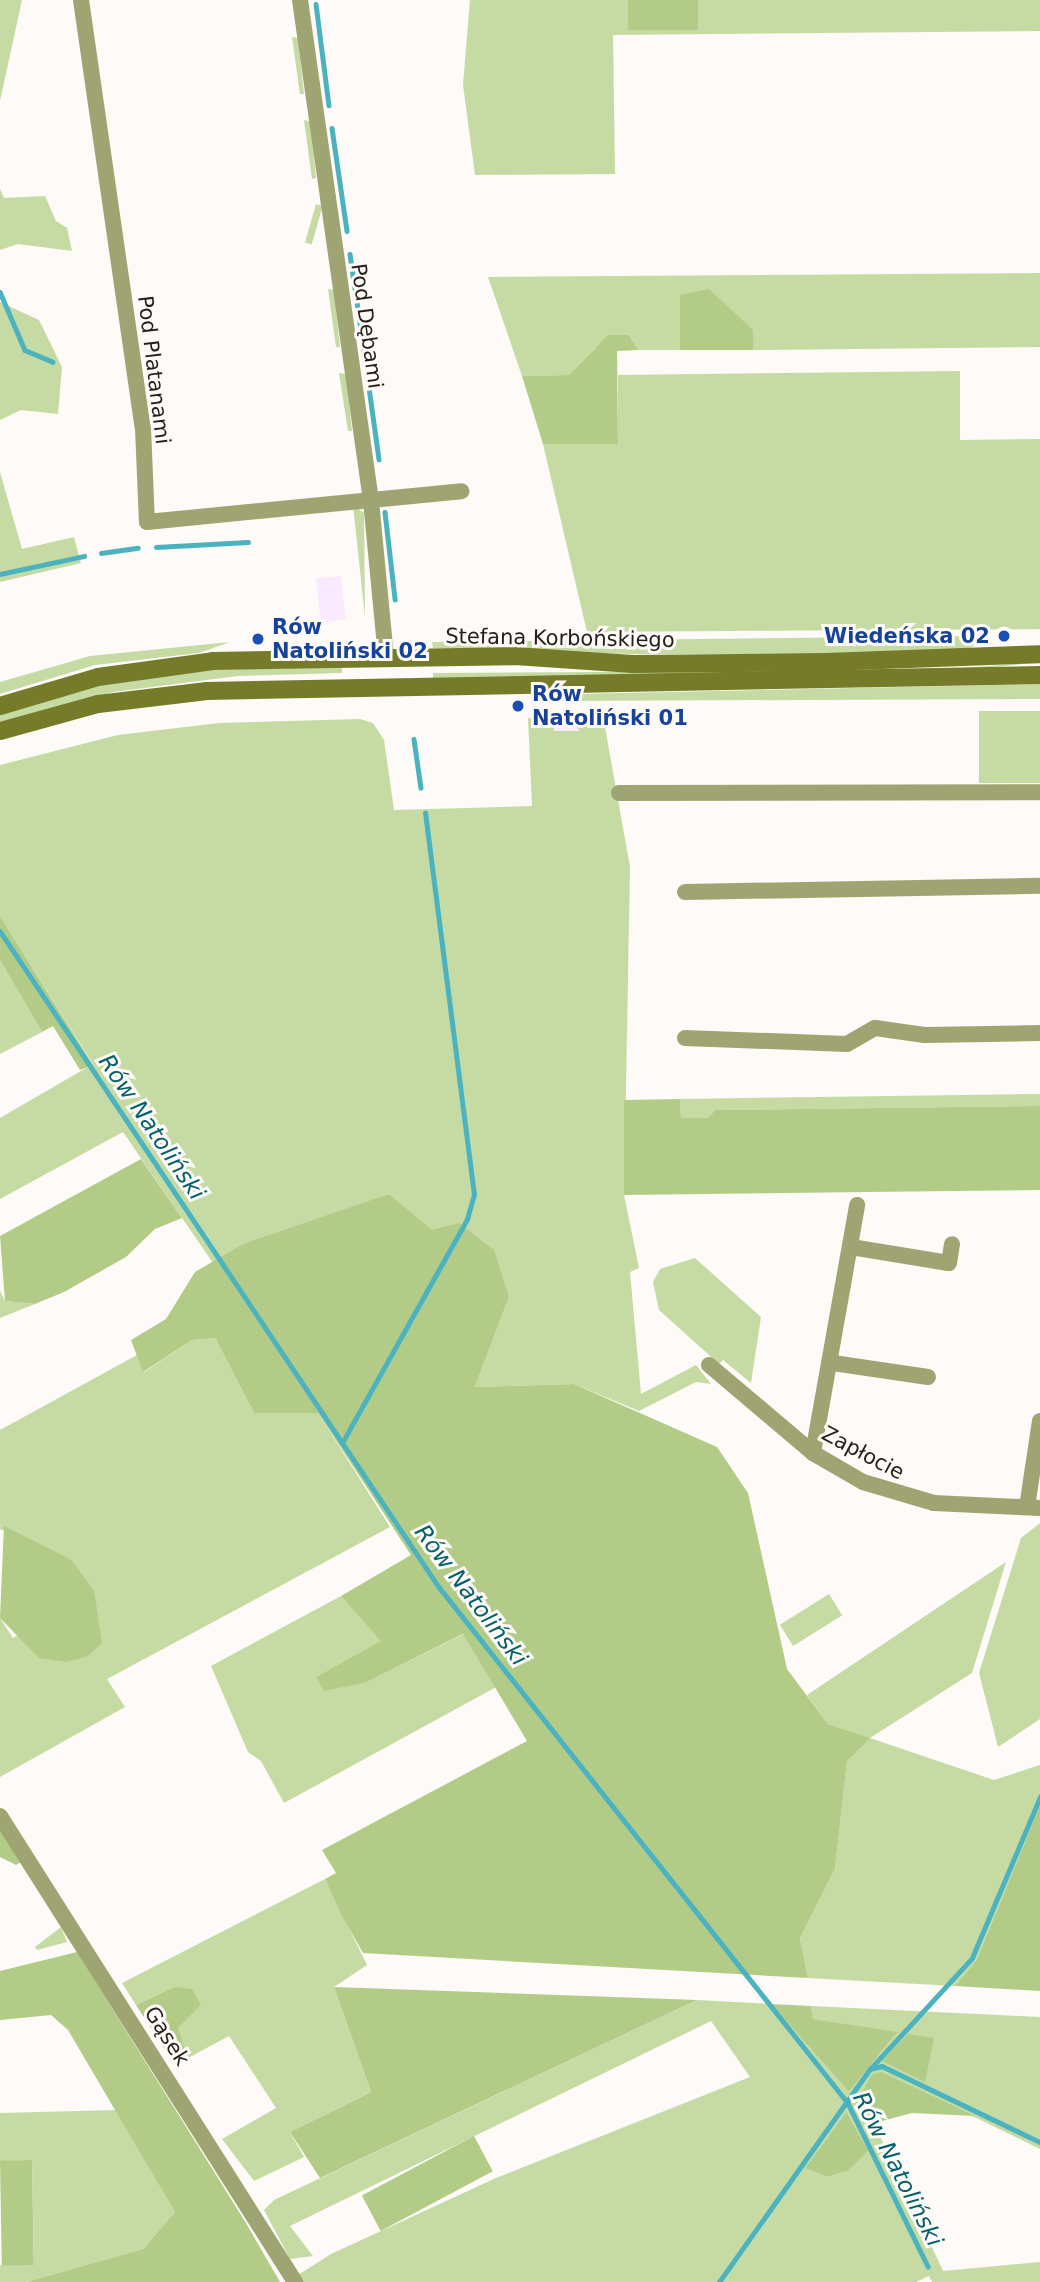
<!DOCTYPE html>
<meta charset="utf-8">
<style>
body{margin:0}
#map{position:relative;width:1040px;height:2282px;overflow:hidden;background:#fdfaf7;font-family:"DejaVu Sans",sans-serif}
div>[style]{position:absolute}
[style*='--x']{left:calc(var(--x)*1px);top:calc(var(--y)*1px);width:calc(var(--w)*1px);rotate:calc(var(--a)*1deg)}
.industrial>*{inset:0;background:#faeafd;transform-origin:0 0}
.green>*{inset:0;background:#c5dba3;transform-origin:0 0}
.forest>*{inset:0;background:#b2cc87;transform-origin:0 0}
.stream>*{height:4.5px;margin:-2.25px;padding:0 2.25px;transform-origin:2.25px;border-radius:2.25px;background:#4bb3c0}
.street>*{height:16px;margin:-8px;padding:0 8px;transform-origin:8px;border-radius:8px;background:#9fa572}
.secondary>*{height:18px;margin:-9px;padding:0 9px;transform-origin:9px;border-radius:9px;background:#757b28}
.dots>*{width:19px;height:19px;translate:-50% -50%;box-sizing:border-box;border:4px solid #fdfaf7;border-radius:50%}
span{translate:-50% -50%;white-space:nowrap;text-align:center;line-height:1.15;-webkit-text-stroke:6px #fdfaf7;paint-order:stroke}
.street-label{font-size:21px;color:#251e19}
.transit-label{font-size:21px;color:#164399;font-weight:700}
.left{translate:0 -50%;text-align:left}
.right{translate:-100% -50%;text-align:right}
.water-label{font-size:23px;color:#04606a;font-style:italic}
</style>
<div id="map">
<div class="industrial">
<div style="left:341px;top:576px;width:44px;height:25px;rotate:84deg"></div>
<div style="clip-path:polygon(553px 716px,567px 716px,581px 731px,554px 731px)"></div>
</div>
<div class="green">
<div style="clip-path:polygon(0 0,22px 0,0 101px)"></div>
<div style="clip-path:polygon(470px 0,628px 0,629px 30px,697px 30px,698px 0,1040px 0,1040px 31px,613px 35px,615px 174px,475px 175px,463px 85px)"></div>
<div style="clip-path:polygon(292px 37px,298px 38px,304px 94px,300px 94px)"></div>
<div style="clip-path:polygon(304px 120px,311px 122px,316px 178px,312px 179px)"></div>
<div style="clip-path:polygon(0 189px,4px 198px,45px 196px,56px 221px,67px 228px,72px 251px,18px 244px,0 250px)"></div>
<div style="left:316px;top:204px;width:7px;height:40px;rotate:16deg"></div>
<div style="clip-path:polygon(1040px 273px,1040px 347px,753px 350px,752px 329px,730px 312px,680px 295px,680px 350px,638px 350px,629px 335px,595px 348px,569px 375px,522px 376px,488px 277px)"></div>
<div style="clip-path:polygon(328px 289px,334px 290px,340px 347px,336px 347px)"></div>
<div style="clip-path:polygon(0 302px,39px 320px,62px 367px,58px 414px,21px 410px,0 420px)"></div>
<div style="clip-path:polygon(960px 371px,960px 440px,1040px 439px,1040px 629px,587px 632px,543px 444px,618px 444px,618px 375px)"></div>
<div style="clip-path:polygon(339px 373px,346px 374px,352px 431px,348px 431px)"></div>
<div style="clip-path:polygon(0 472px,22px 549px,74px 537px,81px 563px,0 582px)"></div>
<div style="clip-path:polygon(353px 505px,364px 513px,365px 617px)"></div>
<div style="clip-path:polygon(976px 636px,987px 642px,959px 651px,830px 654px,628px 654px,433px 648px,432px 642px)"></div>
<div style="clip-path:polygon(230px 642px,199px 653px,95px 665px,0 694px,0 682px,90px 656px)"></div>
<div style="clip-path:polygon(1040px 662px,934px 674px,433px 679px,433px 673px,937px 670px)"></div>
<div style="clip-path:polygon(342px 667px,342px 673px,238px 676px,113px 692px,0 722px,0 714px,117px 681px,199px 670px)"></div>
<div style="clip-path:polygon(1040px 684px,1040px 699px,547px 701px,573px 694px)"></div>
<div style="left:1040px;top:711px;width:72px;height:61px;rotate:90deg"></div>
<div style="clip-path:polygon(553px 716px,554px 731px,580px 731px,567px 716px,603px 716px,630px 867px,624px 1195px,639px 1268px,630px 1272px,641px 1394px,696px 1365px,711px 1384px,696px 1382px,639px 1411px,574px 1384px,475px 1387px,509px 1297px,389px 1194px,213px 1263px,123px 1132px,0 1199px,0 1118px,93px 1064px,0 916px,0 765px,118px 735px,219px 723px,360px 719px,373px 723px,384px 740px,394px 810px,532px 806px,528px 718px)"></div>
<div style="clip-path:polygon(0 960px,42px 1032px,0 1054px)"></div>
<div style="clip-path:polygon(1040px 1094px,1040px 1106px,715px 1110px,708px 1118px,681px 1118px,680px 1099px)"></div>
<div style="clip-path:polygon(695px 1258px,761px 1317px,751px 1383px,723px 1360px,719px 1364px,659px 1310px,653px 1282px,660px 1269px)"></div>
<div style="clip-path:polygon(0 1291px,5px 1301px,35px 1304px,0 1318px)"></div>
<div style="clip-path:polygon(215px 1338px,254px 1413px,318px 1413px,390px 1527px,107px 1679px,125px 1707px,0 1777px,0 1618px,13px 1638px,94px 1590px,72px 1560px,0 1529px,0 1430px,137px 1355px,144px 1372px,192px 1340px)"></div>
<div style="clip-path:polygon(1040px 1523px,1040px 1719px,998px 1747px,979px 1673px,1021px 1538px)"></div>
<div style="clip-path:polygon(1006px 1562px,972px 1673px,870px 1738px,994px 1780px,1040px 1765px,1040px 1805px,977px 1959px,955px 1986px,808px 1978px,800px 1938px,835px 1869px,847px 1760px,869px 1738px,828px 1724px,807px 1695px)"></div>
<div style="left:829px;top:1594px;width:25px;height:58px;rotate:58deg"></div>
<div style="clip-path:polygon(341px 1596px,382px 1641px,316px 1677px,367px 1682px,464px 1634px,498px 1686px,284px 1803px,261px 1761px,248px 1752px,211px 1666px)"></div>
<div style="clip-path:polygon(325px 1879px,367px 1965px,334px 1987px,371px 2092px,290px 2132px,304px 2157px,254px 2181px,222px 2139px,276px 2108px,246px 2062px,229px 2036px,188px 2058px,177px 2028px,185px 2014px,174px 1987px,136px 2005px,122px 1983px)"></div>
<div style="clip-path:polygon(61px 1927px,67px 1942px,37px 1950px,35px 1947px)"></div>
<div style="clip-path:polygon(evenodd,697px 2000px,771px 2004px,849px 2092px,896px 2033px,813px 2019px,811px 2006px,1040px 2017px,1040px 2149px,882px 2072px,867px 2125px,874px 2123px,943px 2271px,1040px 2262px,1040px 2282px,932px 2282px,929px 2276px,916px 2282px,303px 2282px,298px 2275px,331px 2254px,496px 2178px,750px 2077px,711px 2021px,290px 2226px,313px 2256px,290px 2259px,264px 2210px,274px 2200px,697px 2000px,846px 2112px,847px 2171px,827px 2177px,805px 2168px,846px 2112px)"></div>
<div style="clip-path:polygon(116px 2110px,175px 2212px,143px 2249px,26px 2282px,0 2282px,0 2265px,34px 2265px,32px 2160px,0 2161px,0 2113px)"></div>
</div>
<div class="forest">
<div style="left:628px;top:0;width:70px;height:30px"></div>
<div style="clip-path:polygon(709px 289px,753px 330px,753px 350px,680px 350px,680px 295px)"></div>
<div style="clip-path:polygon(608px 335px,629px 335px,638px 350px,617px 351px,618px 444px,543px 444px,522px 376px,569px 375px)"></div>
<div style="clip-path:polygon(0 916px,93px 1065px,80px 1070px,53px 1026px,42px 1032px,0 960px)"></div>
<div style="clip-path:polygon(680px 1099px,681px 1118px,708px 1118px,715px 1110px,1040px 1106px,1040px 1190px,624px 1195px,624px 1100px)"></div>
<div style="clip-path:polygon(141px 1159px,182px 1218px,155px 1229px,126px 1257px,64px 1292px,35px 1304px,5px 1301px,0 1236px)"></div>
<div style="clip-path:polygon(389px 1194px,432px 1230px,459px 1223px,494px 1250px,509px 1297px,475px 1387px,574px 1384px,717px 1447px,748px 1493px,787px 1669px,828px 1724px,870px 1738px,847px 1761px,835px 1869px,800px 1938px,808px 1978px,363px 1953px,341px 1914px,325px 1879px,336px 1873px,322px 1850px,527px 1741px,463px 1634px,367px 1682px,324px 1691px,316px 1677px,381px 1641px,341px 1596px,411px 1555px,318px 1413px,254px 1413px,215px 1338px,192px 1340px,143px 1372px,131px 1340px,166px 1319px,195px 1272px,243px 1244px)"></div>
<div style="clip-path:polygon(4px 1526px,72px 1560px,94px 1590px,102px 1643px,88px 1656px,67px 1662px,39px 1658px,0 1618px)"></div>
<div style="clip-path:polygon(1040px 1805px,1040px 1991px,955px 1986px,977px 1959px)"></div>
<div style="clip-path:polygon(0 1830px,21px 1862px,16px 1865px,0 1857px)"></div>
<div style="clip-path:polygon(77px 1952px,246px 2223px,280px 2282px,26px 2282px,143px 2249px,175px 2212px,68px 2030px,51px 2015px,0 2020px,0 1971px)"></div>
<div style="clip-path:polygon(174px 1987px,192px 1989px,201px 2005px,178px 2028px,188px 2058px,175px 2065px,136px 2005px)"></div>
<div style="clip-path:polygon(334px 1987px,697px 2000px,320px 2178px,290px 2132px,371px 2092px)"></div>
<div style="clip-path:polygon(771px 2004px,811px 2006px,813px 2019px,897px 2032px,849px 2092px)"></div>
<div style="clip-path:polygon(908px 2034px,934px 2038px,925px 2082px,882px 2061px)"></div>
<div style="clip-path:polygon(882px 2072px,975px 2116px,912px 2113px,867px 2125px,857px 2104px,871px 2075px)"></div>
<div style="clip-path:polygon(846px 2112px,868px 2151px,847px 2171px,827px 2177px,805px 2168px)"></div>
<div style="left:474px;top:2136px;width:40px;height:127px;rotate:62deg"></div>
<div style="left:32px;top:2160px;width:105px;height:32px;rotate:89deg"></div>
</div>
<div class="stream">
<div style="--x:316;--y:4;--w:102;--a:82.7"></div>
<div style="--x:332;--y:128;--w:104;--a:81.7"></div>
<div style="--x:350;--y:254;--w:104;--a:81.7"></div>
<div style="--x:0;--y:292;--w:63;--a:66.7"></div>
<div style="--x:25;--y:350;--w:30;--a:23"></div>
<div style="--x:368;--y:380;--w:80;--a:82.1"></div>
<div style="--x:385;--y:512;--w:88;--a:83.4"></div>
<div style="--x:156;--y:547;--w:92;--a:-3.1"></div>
<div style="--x:101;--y:553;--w:37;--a:-8"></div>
<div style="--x:0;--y:574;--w:86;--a:-12.1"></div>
<div style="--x:414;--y:739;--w:49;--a:81.9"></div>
<div style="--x:0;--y:931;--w:789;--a:56.21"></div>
<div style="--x:439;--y:1587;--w:658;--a:51.6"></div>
<div style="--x:848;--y:2103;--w:182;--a:63.9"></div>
<div style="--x:342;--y:1443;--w:257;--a:-60.8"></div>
<div style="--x:467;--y:1219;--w:25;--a:-74"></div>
<div style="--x:474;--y:1195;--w:385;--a:-97.3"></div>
<div style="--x:871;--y:2068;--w:149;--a:-47.4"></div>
<div style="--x:972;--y:1958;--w:175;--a:-67.1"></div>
<div style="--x:719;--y:2282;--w:261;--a:-54.7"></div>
<div style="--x:870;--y:2069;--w:12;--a:-14"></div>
<div style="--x:882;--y:2066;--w:175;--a:25.7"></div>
</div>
<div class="street">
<div style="--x:81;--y:0;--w:432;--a:81.8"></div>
<div style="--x:143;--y:428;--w:94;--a:87.6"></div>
<div style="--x:147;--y:522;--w:316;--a:-5.6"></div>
<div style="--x:300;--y:0;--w:506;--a:81.93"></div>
<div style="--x:371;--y:501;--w:158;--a:84.5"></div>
<div style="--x:619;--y:793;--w:421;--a:-0.1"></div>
<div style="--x:685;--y:892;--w:355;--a:-1"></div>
<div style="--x:685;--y:1038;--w:162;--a:2.1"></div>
<div style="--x:847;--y:1044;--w:32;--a:-30"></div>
<div style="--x:875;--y:1028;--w:50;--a:8"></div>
<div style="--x:925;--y:1035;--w:115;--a:-1"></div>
<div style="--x:851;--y:1247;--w:99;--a:9.3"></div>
<div style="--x:949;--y:1263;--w:19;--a:-81"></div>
<div style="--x:833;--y:1363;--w:96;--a:8.4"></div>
<div style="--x:709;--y:1365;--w:136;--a:40.2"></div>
<div style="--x:813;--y:1453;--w:58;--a:30.1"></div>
<div style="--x:863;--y:1482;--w:74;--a:16.5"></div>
<div style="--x:934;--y:1503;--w:106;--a:2.7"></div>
<div style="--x:813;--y:1453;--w:252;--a:-79.9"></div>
<div style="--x:1027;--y:1507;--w:87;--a:-81.4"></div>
<div style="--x:0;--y:1816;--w:552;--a:57.66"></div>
</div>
<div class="secondary">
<div style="--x:0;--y:706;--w:102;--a:-16.5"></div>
<div style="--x:98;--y:677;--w:116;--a:-7.9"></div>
<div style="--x:213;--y:661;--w:302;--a:-0.9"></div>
<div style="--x:515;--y:656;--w:118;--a:3.9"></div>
<div style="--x:633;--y:664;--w:193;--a:-0.6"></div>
<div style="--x:826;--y:662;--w:214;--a:-2.1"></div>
<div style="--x:0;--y:731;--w:102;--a:-15.4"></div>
<div style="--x:98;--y:704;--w:110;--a:-6.8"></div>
<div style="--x:207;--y:691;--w:833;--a:-1.1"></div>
</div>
<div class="dots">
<div style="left:1004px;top:636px;background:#1a4fb4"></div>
<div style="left:258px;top:639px;background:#1a4fb4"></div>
<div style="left:518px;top:706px;background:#1a4fb4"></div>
</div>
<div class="street-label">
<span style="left:367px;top:326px;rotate:82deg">Pod Dębami</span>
<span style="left:154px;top:370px;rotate:83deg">Pod Platanami</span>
<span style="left:560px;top:638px;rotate:1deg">Stefana Korbońskiego</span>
<span style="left:863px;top:1453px;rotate:28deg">Zapłocie</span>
<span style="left:167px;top:2036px;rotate:58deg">Gąsek</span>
</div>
<div class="transit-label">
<span class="left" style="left:272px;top:639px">Rów<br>Natoliński 02</span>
<span class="right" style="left:990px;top:636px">Wiedeńska 02</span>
<span class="left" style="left:532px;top:706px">Rów<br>Natoliński 01</span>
</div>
<div class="water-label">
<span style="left:152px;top:1127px;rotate:56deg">Rów Natoliński</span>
<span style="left:471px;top:1595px;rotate:53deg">Rów Natoliński</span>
<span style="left:898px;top:2169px;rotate:63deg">Rów Natoliński</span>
</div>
</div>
